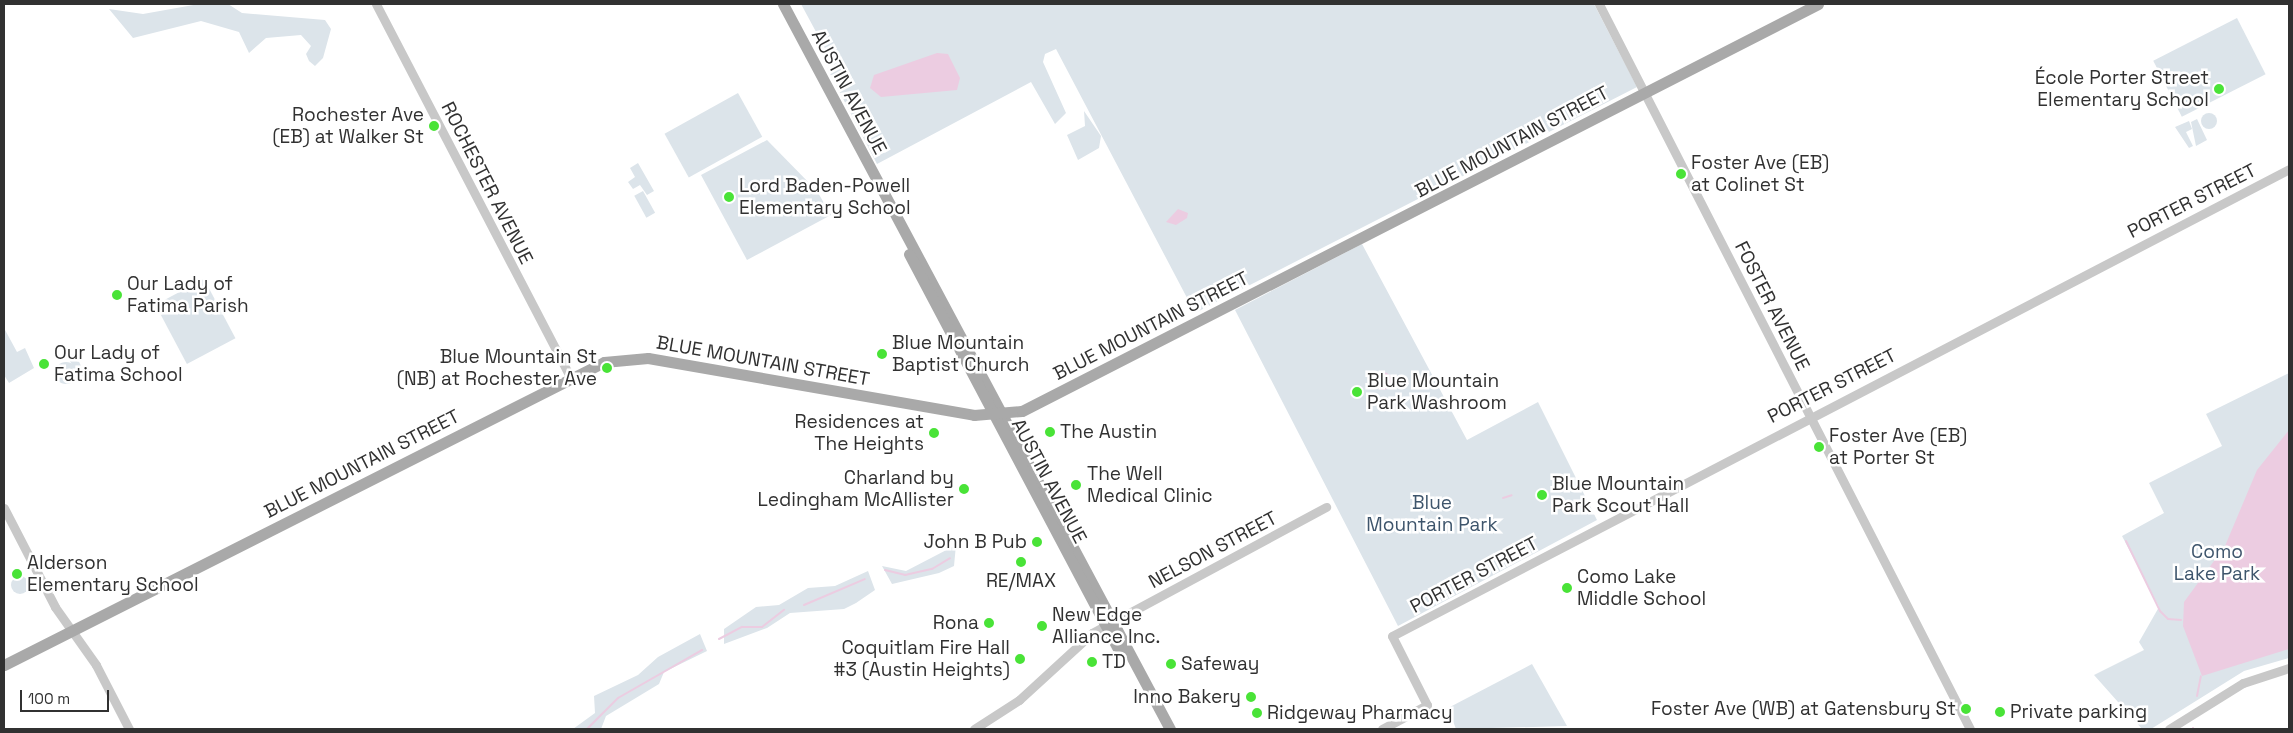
<!DOCTYPE html>
<meta charset="utf-8">
<style>
body{margin:0}
#map{position:relative;width:2293px;height:733px;overflow:hidden;background:#fff;font-family:"Space Grotesk",sans-serif}
div>[style]{position:absolute}
[style*='--x']{left:calc(var(--x)*1px);top:calc(var(--y)*1px);width:calc(var(--w)*1px);rotate:calc(var(--a)*1deg)}
.green>*{inset:0;background:#dce4ea;transform-origin:0 0}
.round{border-radius:50%}
.water>*{inset:0;background:#eccce1}
.stream>*{height:2px;margin:-1px;padding:0 1px;transform-origin:1px;border-radius:1px;background:#eccce1}
.minor>*{height:9px;margin:-4.5px;padding:0 4.5px;transform-origin:4.5px;border-radius:4.5px;background:#c8c8c8}
.major>*{height:11px;margin:-5.5px;padding:0 5.5px;transform-origin:5.5px;border-radius:5.5px;background:#a9a9a9}
.dots>*{width:14px;height:14px;translate:-50% -50%;box-sizing:border-box;border:2px solid #fff;border-radius:50%}
span{translate:-50% -50%;white-space:nowrap;text-align:center;line-height:1.15;-webkit-text-stroke:5px #fff;paint-order:stroke}
.poi-label{font-size:19px;color:#313131}
.right{translate:-100% -50%;text-align:right}
.left{translate:0 -50%;text-align:left}
.street-label{font-size:19px;color:#313131}
.park-label{font-size:19px;color:#3e556c}
.frame{position:absolute;inset:0;border:5px solid #313131;pointer-events:none}
.scale{position:absolute;left:20px;top:690px;width:89px;height:22px;box-sizing:border-box;border:2px solid #313131;border-top:0;padding-left:6px;font-size:15px;line-height:18px;white-space:nowrap;color:#313131;-webkit-text-stroke:4px #fff;paint-order:stroke}
</style>
<div id="map">
<div class="green">
<div style="clip-path:polygon(199px 4px,228px 4px,242px 13px,325px 20px,331px 29px,323px 58px,315px 66px,309px 61px,306px 54px,311px 46px,301px 35px,266px 38px,249px 53px,239px 32px,201px 21px,133px 38px,109px 9px,143px 14px)"></div>
<div style="clip-path:polygon(801px 4px,1594px 4px,1637px 87px,1195px 313px,1056px 49px,1045px 54px,1043px 62px,1066px 113px,1055px 124px,1031px 82px,877px 164px,827px 68px,835px 67px)"></div>
<div style="left:2237px;top:18px;width:63px;height:94px;rotate:63deg"></div>
<div style="left:738px;top:93px;width:50px;height:84px;rotate:61deg"></div>
<div style="clip-path:polygon(1084px 111px,1101px 136px,1099px 148px,1078px 160px,1067px 135px,1085px 126px)"></div>
<div class="round" style="left:2201px;top:113px;width:16px;height:16px"></div>
<div style="clip-path:polygon(2197px 119px,2207px 140px,2196px 146px,2191px 122px)"></div>
<div style="clip-path:polygon(2189px 121px,2192px 129px,2186px 132px,2193px 146px,2189px 148px,2175px 127px)"></div>
<div style="clip-path:polygon(767px 140px,817px 191px,831px 215px,747px 260px,701px 175px)"></div>
<div style="clip-path:polygon(638px 163px,654px 191px,647px 195px,640px 185px,633px 189px,628px 182px,635px 177px,630px 168px)"></div>
<div style="left:643px;top:191px;width:25px;height:10px;rotate:61deg"></div>
<div style="clip-path:polygon(1362px 244px,1467px 440px,1538px 402px,1597px 520px,1398px 626px,1235px 310px)"></div>
<div style="left:204px;top:279px;width:67px;height:55px;rotate:62deg"></div>
<div style="clip-path:polygon(4px 328px,17px 352px,25px 348px,34px 368px,9px 383px,4px 375px)"></div>
<div style="clip-path:polygon(76px 355px,85px 375px,79px 378px,69px 359px)"></div>
<div class="round" style="left:55px;top:362px;width:22px;height:22px"></div>
<div style="clip-path:polygon(2289px 373px,2289px 658px,2244px 671px,2151px 729px,2142px 729px,2094px 675px,2144px 650px,2139px 642px,2159px 607px,2122px 536px,2164px 513px,2149px 483px,2222px 446px,2206px 414px)"></div>
<div style="clip-path:polygon(956px 545px,954px 566px,939px 573px,892px 584px,882px 566px,906px 571px)"></div>
<div style="clip-path:polygon(868px 571px,875px 590px,856px 603px,844px 609px,790px 613px,767px 628px,724px 644px,724px 629px,756px 607px,779px 605px,808px 588px,835px 586px)"></div>
<div class="round" style="left:11px;top:576px;width:18px;height:18px"></div>
<div style="clip-path:polygon(700px 634px,707px 651px,664px 672px,659px 684px,606px 716px,601px 729px,573px 729px,595px 713px,594px 696px,638px 675px,658px 657px)"></div>
<div style="clip-path:polygon(1532px 664px,1567px 726px,1456px 729px,1448px 708px)"></div>
</div>
<div class="water">
<div style="clip-path:polygon(937px 53px,948px 54px,960px 78px,957px 90px,881px 97px,870px 88px,874px 75px)"></div>
<div style="clip-path:polygon(1178px 209px,1188px 213px,1187px 218px,1176px 225px,1166px 222px)"></div>
<div class="round" style="left:1374px;top:372px;width:18px;height:18px"></div>
<div style="clip-path:polygon(2289px 430px,2289px 649px,2202px 676px,2183px 626px,2184px 602px,2225px 546px,2257px 470px)"></div>
</div>
<div class="stream">
<div style="--x:1503;--y:498;--w:9;--a:-18"></div>
<div style="--x:2126;--y:541;--w:78;--a:64.1"></div>
<div style="--x:2160;--y:611;--w:11;--a:45"></div>
<div style="--x:2168;--y:619;--w:13;--a:4"></div>
<div style="--x:885;--y:570;--w:21;--a:14"></div>
<div style="--x:905;--y:575;--w:28;--a:-13"></div>
<div style="--x:932;--y:569;--w:21;--a:-31"></div>
<div style="--x:804;--y:605;--w:66;--a:-23.1"></div>
<div style="--x:719;--y:639;--w:26;--a:-28"></div>
<div style="--x:742;--y:627;--w:20;--a:0"></div>
<div style="--x:762;--y:627;--w:28;--a:-38"></div>
<div style="--x:2197;--y:696;--w:20;--a:-79"></div>
<div style="--x:587;--y:729;--w:44;--a:-45"></div>
<div style="--x:618;--y:698;--w:97;--a:-29.7"></div>
<div style="--x:2193;--y:729;--w:1;--a:-90"></div>
</div>
<div class="minor">
<div style="--x:376;--y:4;--w:420;--a:62.5"></div>
<div style="--x:1599;--y:4;--w:814;--a:62.9"></div>
<div style="--x:4;--y:508;--w:111;--a:62.7"></div>
<div style="--x:55;--y:607;--w:71;--a:54.7"></div>
<div style="--x:96;--y:665;--w:72;--a:62.7"></div>
<div style="--x:974;--y:729;--w:54;--a:-32.8"></div>
<div style="--x:1019;--y:700;--w:99;--a:-42.5"></div>
<div style="--x:1092;--y:633;--w:266;--a:-28.3"></div>
<div style="--x:1382;--y:729;--w:51;--a:-28.1"></div>
<div style="--x:1427;--y:705;--w:77;--a:-116.9"></div>
<div style="--x:1392;--y:636;--w:1011;--a:-27.5"></div>
<div style="--x:2169;--y:729;--w:87;--a:-31.9"></div>
<div style="--x:2243;--y:683;--w:48;--a:-18.1"></div>
</div>
<div class="major">
<div style="--x:783;--y:4;--w:822;--a:61.91"></div>
<div style="--x:909;--y:254;--w:449;--a:62.1"></div>
<div style="--x:4;--y:665;--w:672;--a:-26.79"></div>
<div style="--x:604;--y:362;--w:44;--a:-5.2"></div>
<div style="--x:648;--y:358;--w:331;--a:9.9"></div>
<div style="--x:974;--y:415;--w:48;--a:-4.8"></div>
<div style="--x:1022;--y:411;--w:894;--a:-27.08"></div>
</div>
<div class="dots">
<div style="left:2219px;top:89px;background:#49e337"></div>
<div style="left:434px;top:126px;background:#49e337"></div>
<div style="left:1681px;top:174px;background:#49e337"></div>
<div style="left:729px;top:197px;background:#49e337"></div>
<div style="left:117px;top:295px;background:#49e337"></div>
<div style="left:882px;top:354px;background:#49e337"></div>
<div style="left:44px;top:364px;background:#49e337"></div>
<div style="left:607px;top:368px;background:#49e337"></div>
<div style="left:1357px;top:392px;background:#49e337"></div>
<div style="left:1050px;top:432px;background:#49e337"></div>
<div style="left:934px;top:433px;background:#49e337"></div>
<div style="left:1819px;top:447px;background:#49e337"></div>
<div style="left:1076px;top:485px;background:#49e337"></div>
<div style="left:964px;top:489px;background:#49e337"></div>
<div style="left:1542px;top:495px;background:#49e337"></div>
<div style="left:1037px;top:542px;background:#49e337"></div>
<div style="left:1021px;top:562px;background:#49e337"></div>
<div style="left:17px;top:574px;background:#49e337"></div>
<div style="left:1567px;top:588px;background:#49e337"></div>
<div style="left:989px;top:623px;background:#49e337"></div>
<div style="left:1042px;top:626px;background:#49e337"></div>
<div style="left:1020px;top:659px;background:#49e337"></div>
<div style="left:1092px;top:662px;background:#49e337"></div>
<div style="left:1171px;top:664px;background:#49e337"></div>
<div style="left:1251px;top:697px;background:#49e337"></div>
<div style="left:1966px;top:709px;background:#49e337"></div>
<div style="left:2000px;top:712px;background:#49e337"></div>
<div style="left:1257px;top:713px;background:#49e337"></div>
</div>
<div class="poi-label">
<span class="right" style="left:2209px;top:89px">École Porter Street<br>Elementary School</span>
<span class="right" style="left:424px;top:126px">Rochester Ave<br>(EB) at Walker St</span>
<span class="left" style="left:1691px;top:174px">Foster Ave (EB)<br>at Colinet St</span>
<span class="left" style="left:739px;top:197px">Lord Baden-Powell<br>Elementary School</span>
<span class="left" style="left:127px;top:295px">Our Lady of<br>Fatima Parish</span>
<span class="left" style="left:892px;top:354px">Blue Mountain<br>Baptist Church</span>
<span class="left" style="left:54px;top:364px">Our Lady of<br>Fatima School</span>
<span class="right" style="left:597px;top:368px">Blue Mountain St<br>(NB) at Rochester Ave</span>
<span class="left" style="left:1367px;top:392px">Blue Mountain<br>Park Washroom</span>
<span class="right" style="left:924px;top:433px">Residences at<br>The Heights</span>
<span class="left" style="left:1060px;top:432px">The Austin</span>
<span class="left" style="left:1829px;top:447px">Foster Ave (EB)<br>at Porter St</span>
<span class="left" style="left:1087px;top:485px">The Well<br>Medical Clinic</span>
<span class="right" style="left:954px;top:489px">Charland by<br>Ledingham McAllister</span>
<span class="left" style="left:1552px;top:495px">Blue Mountain<br>Park Scout Hall</span>
<span class="right" style="left:1027px;top:542px">John B Pub</span>
<span class="left" style="left:27px;top:574px">Alderson<br>Elementary School</span>
<span class="left" style="left:1577px;top:588px">Como Lake<br>Middle School</span>
<span style="left:1021px;top:581px">RE/MAX</span>
<span class="left" style="left:1052px;top:626px">New Edge<br>Alliance Inc.</span>
<span class="right" style="left:979px;top:623px">Rona</span>
<span class="right" style="left:1010px;top:659px">Coquitlam Fire Hall<br>#3 (Austin Heights)</span>
<span class="left" style="left:1102px;top:662px">TD</span>
<span class="left" style="left:1181px;top:664px">Safeway</span>
<span class="right" style="left:1241px;top:697px">Inno Bakery</span>
<span class="right" style="left:1956px;top:709px">Foster Ave (WB) at Gatensbury St</span>
<span class="left" style="left:2010px;top:712px">Private parking</span>
<span class="left" style="left:1267px;top:713px">Ridgeway Pharmacy</span>
</div>
<div class="street-label">
<span style="left:849px;top:92px;rotate:62deg">AUSTIN AVENUE</span>
<span style="left:1512px;top:142px;rotate:-28deg">BLUE MOUNTAIN STREET</span>
<span style="left:487px;top:183px;rotate:63deg">ROCHESTER AVENUE</span>
<span style="left:2192px;top:201px;rotate:-27deg">PORTER STREET</span>
<span style="left:1772px;top:306px;rotate:63deg">FOSTER AVENUE</span>
<span style="left:1151px;top:326px;rotate:-27deg">BLUE MOUNTAIN STREET</span>
<span style="left:763px;top:361px;rotate:10deg">BLUE MOUNTAIN STREET</span>
<span style="left:1832px;top:386px;rotate:-27deg">PORTER STREET</span>
<span style="left:362px;top:464px;rotate:-27deg">BLUE MOUNTAIN STREET</span>
<span style="left:1049px;top:481px;rotate:62deg">AUSTIN AVENUE</span>
<span style="left:1213px;top:550px;rotate:-28deg">NELSON STREET</span>
<span style="left:1474px;top:575px;rotate:-28deg">PORTER STREET</span>
</div>
<div class="park-label">
<span style="left:1432px;top:514px">Blue<br>Mountain Park</span>
<span style="left:2217px;top:563px">Como<br>Lake Park</span>
</div>
<div class="frame"></div>
<div class="scale">100 m</div>
</div>
